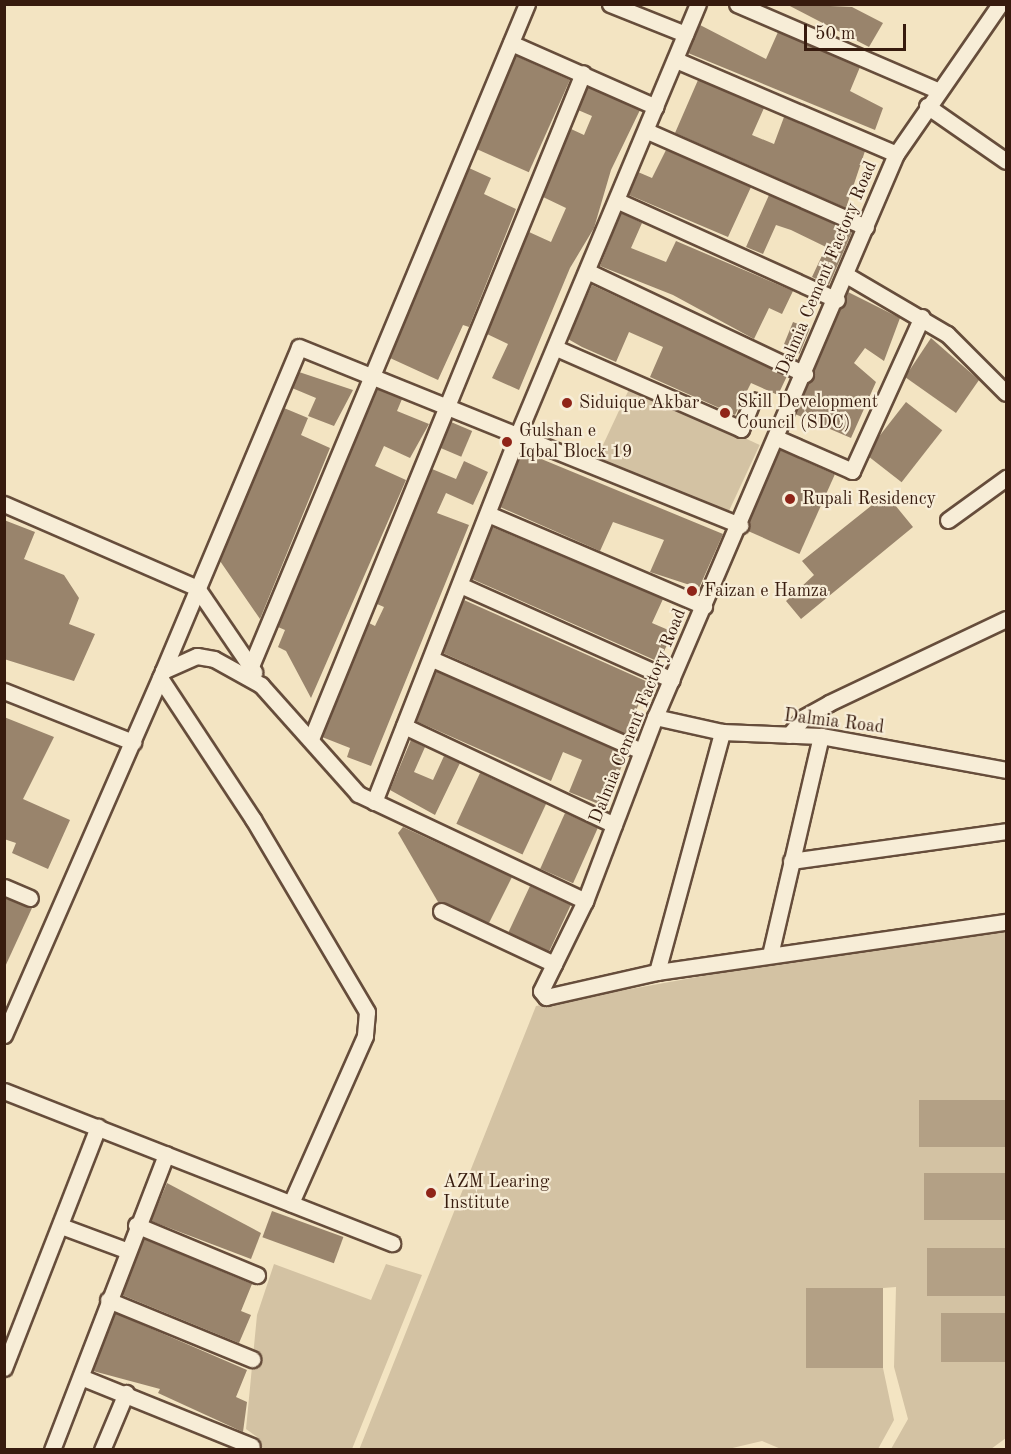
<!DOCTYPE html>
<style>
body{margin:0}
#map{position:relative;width:1011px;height:1454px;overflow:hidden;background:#f3e4c2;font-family:"Old Standard TT",serif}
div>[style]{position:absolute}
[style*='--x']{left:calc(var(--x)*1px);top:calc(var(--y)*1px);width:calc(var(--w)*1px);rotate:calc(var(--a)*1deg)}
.green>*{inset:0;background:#d3c2a3;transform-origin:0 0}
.water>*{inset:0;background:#b3a085;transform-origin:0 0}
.building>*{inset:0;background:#99846c;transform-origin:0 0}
.roads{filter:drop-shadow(2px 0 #664d3b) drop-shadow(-2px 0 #664d3b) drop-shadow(0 2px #664d3b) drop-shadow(0 -2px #664d3b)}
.minor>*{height:15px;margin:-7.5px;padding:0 7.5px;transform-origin:7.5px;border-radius:7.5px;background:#f7edd7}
.dots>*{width:16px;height:16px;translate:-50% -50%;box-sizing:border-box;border:3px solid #f7edd7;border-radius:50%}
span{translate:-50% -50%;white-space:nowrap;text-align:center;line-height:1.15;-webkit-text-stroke:4.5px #f7edd7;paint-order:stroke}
.street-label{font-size:18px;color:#371b0e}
.poi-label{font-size:18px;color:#371b0e}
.left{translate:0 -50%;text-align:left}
.frame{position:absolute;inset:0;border:6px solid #371b0e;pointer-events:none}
.scale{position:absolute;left:804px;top:24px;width:102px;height:27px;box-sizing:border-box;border:3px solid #371b0e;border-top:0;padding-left:8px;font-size:18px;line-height:21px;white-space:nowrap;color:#371b0e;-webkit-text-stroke:4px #f7edd7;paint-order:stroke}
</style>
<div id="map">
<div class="green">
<div style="left:631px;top:385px;width:142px;height:82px;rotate:25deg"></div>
<div style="clip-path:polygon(1006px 931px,1006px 1438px,991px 1449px,891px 1449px,908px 1419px,894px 1367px,896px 1287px,883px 1288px,883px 1368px,894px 1420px,878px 1449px,781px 1449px,762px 1441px,724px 1450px,359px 1450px,536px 1006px,786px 961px)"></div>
<div style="clip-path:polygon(274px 1264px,371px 1300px,386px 1264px,422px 1275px,352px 1449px,259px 1449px,260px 1439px,246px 1429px,257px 1315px)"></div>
</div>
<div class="water">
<div style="left:1006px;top:1100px;width:47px;height:87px;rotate:90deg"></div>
<div style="left:1006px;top:1173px;width:47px;height:82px;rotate:90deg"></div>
<div style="left:1006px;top:1248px;width:48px;height:79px;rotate:90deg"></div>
<div style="left:806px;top:1288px;width:77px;height:80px"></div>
<div style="left:1006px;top:1313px;width:49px;height:65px;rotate:90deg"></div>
</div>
<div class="building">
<div style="clip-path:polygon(786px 4px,852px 7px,883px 23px,869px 47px)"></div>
<div style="clip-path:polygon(700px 25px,766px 59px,778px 32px,860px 67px,850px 91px,883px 108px,875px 130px,688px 53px)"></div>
<div style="left:516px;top:56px;width:59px;height:101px;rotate:24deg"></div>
<div style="clip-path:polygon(698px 80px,764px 108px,752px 135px,774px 144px,784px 117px,865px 151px,846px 208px,675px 133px)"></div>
<div style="clip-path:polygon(588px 87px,640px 110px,611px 170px,594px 228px,570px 268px,519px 390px,492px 378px,508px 344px,487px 334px,529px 232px,551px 242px,566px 208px,543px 197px,571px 129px,584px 135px,592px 116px,578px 110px)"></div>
<div style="clip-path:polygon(666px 150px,751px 187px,728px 237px,629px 195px,638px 172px,652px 178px)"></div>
<div style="clip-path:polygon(469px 168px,491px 178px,484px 194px,516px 209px,469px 327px,463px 325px,438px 380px,390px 358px)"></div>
<div style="clip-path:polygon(769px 195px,852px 232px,829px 285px,812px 277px,826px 247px,791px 230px,776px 225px,763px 254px,746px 247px)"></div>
<div style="clip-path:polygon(621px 213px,642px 223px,631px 248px,666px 262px,676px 241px,793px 291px,782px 314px,769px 308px,754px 339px,673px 295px,600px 266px)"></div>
<div style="clip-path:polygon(592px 285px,787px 376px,778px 395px,751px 383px,735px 415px,650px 377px,663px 347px,629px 332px,616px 362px,582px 347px,568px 339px)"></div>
<div style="clip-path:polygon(848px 292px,900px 318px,884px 361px,865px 348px,854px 363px,876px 382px,851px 438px,795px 414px)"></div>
<div style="left:793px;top:322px;width:18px;height:27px;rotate:22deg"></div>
<div style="clip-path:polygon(931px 338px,979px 380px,956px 413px,905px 377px)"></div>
<div style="clip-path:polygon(299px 372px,353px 390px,334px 426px,308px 416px,316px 398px,292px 388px)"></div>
<div style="clip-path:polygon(377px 389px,402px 399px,397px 411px,429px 424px,410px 458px,384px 446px,375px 466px,406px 480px,311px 698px,286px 651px,278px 647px,285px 630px,278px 627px)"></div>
<div style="left:906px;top:402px;width:46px;height:66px;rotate:38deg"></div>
<div style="clip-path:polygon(284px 408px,308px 418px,301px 435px,330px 448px,260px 619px,220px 561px)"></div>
<div style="left:451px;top:422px;width:23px;height:28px;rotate:23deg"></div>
<div style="left:780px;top:450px;width:60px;height:87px;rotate:24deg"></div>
<div style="clip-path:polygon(522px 451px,723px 534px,699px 588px,650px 572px,664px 540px,613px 522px,600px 551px,500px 507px)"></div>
<div style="clip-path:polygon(464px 461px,488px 472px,473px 505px,446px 493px,437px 513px,469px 525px,371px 766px,347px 757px,350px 748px,322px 737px,369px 623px,375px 626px,384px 607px,377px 604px,432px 469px,456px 479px)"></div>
<div style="clip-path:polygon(886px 494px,913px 527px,801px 619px,786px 601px,814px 575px,802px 561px)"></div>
<div style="clip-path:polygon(4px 520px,35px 532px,24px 559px,64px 575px,79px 598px,69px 624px,95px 634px,74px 681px,4px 659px)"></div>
<div style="clip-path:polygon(492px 527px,663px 599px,652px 623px,673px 632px,659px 662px,472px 579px)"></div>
<div style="left:464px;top:600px;width:202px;height:57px;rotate:24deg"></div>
<div style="clip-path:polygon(436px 671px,626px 755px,606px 807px,569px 792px,582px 760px,563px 752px,551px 781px,416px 721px)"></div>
<div style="clip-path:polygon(4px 717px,54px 737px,23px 799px,70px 820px,48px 869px,12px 853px,16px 843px,4px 839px)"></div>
<div style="clip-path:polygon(411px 740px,425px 747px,414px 772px,433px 780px,444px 756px,460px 763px,435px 815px,390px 790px)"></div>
<div style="left:480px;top:773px;width:73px;height:56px;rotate:25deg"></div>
<div style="left:565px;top:813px;width:36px;height:61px;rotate:24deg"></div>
<div style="clip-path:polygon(403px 827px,512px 877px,489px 923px,438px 902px,398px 833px)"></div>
<div style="left:530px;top:886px;width:45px;height:51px;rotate:25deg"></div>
<div style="clip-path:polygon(4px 898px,32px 908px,4px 969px)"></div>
<div style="clip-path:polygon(167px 1183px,261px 1233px,251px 1259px,151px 1221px)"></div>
<div style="left:272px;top:1211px;width:76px;height:28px;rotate:20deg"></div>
<div style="clip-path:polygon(144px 1239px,252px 1284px,241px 1311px,251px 1315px,239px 1343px,122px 1295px)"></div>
<div style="clip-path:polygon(115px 1313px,247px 1370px,236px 1397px,247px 1402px,243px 1432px,158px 1393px,160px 1389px,93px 1371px)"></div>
</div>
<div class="roads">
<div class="minor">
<div style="--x:610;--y:4;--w:81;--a:21.8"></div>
<div style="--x:737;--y:4;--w:218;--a:23.3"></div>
<div style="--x:1000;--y:4;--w:183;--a:124.7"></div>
<div style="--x:896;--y:154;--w:612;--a:113.17"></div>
<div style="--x:655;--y:717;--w:197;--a:110.8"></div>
<div style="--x:585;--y:901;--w:100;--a:116.1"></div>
<div style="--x:541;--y:991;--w:8;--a:50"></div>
<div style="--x:546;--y:997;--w:114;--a:-12.7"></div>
<div style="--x:657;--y:972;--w:353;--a:-8.2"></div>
<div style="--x:511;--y:43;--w:158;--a:23.8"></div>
<div style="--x:676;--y:60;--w:239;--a:23.1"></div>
<div style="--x:927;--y:106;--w:96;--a:34.8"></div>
<div style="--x:647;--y:131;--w:239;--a:23.7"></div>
<div style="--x:618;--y:201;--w:240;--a:24.3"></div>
<div style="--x:589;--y:272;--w:239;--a:25.3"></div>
<div style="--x:848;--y:276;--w:115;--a:30.4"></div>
<div style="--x:947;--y:334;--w:83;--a:45"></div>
<div style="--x:556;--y:348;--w:202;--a:23.6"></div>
<div style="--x:741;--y:429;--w:31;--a:-68"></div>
<div style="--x:777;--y:438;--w:82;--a:23.7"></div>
<div style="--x:852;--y:471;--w:169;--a:-65.6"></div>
<div style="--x:4;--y:504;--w:210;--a:23.5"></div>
<div style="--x:197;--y:588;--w:102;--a:55.8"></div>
<div style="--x:488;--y:514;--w:235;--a:23.1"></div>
<div style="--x:948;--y:520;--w:72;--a:-35.9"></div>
<div style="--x:460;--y:585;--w:232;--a:24.1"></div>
<div style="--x:432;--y:659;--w:229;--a:23.7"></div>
<div style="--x:251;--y:666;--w:717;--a:-67.37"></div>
<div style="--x:163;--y:671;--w:351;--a:-67.2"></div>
<div style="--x:299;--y:347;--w:476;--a:22"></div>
<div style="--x:160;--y:678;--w:169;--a:56.6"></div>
<div style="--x:253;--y:819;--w:224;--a:59.4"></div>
<div style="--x:367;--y:1012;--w:24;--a:95"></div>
<div style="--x:365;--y:1036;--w:183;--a:113.9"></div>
<div style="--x:4;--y:691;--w:139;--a:21.6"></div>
<div style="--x:655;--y:717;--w:69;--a:12.6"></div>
<div style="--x:722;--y:732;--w:99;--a:2.3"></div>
<div style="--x:821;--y:736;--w:188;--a:10.4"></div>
<div style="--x:404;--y:726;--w:232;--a:25.2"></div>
<div style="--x:789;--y:735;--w:23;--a:-50"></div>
<div style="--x:804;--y:717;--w:29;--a:-29"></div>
<div style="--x:829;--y:703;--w:196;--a:-25.4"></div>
<div style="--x:311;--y:739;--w:719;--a:-67.78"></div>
<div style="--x:374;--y:802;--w:395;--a:-68.6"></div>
<div style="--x:518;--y:434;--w:466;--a:-67.3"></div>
<div style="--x:791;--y:861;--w:217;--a:-7.9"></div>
<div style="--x:4;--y:887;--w:28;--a:23"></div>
<div style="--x:441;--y:911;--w:125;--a:25.1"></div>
<div style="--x:770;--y:955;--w:225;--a:-76.9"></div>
<div style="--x:657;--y:972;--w:249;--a:-74.8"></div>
<div style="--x:4;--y:1035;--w:397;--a:-66.4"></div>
<div style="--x:163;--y:671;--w:37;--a:-24"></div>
<div style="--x:197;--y:656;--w:17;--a:10"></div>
<div style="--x:214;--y:659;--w:54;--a:29"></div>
<div style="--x:261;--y:685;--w:146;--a:48.3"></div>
<div style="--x:358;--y:794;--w:251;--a:25.2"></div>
<div style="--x:4;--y:1091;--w:417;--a:21.4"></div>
<div style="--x:136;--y:1225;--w:131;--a:22.5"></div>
<div style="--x:61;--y:1226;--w:69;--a:20.3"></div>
<div style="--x:108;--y:1300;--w:156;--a:22.3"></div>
<div style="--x:4;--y:1368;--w:259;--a:-68.7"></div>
<div style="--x:81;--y:1377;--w:184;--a:22"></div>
<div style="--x:52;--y:1450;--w:317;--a:-68.9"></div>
<div style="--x:102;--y:1450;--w:62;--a:-67.2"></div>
</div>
</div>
<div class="dots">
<div style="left:567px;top:403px;background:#8f2418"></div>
<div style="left:725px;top:413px;background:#8f2418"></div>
<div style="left:507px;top:442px;background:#8f2418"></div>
<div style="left:790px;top:499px;background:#8f2418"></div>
<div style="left:692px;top:591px;background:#8f2418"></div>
<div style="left:431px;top:1193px;background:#8f2418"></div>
</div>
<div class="street-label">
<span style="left:827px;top:268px;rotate:-67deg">Dalmia Cement Factory Road</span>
<span style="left:638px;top:716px;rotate:-68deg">Dalmia Cement Factory Road</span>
<span style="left:834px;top:722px;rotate:7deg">Dalmia Road</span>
</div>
<div class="poi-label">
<span class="left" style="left:579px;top:403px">Siduique Akbar</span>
<span class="left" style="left:737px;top:413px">Skill Development<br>Council (SDC)</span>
<span class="left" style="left:519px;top:442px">Gulshan e<br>Iqbal Block 19</span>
<span class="left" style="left:802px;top:499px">Rupali Residency</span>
<span class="left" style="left:704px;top:591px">Faizan e Hamza</span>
<span class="left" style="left:443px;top:1193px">AZM Learing<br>Institute</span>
</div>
<div class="frame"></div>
<div class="scale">50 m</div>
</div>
